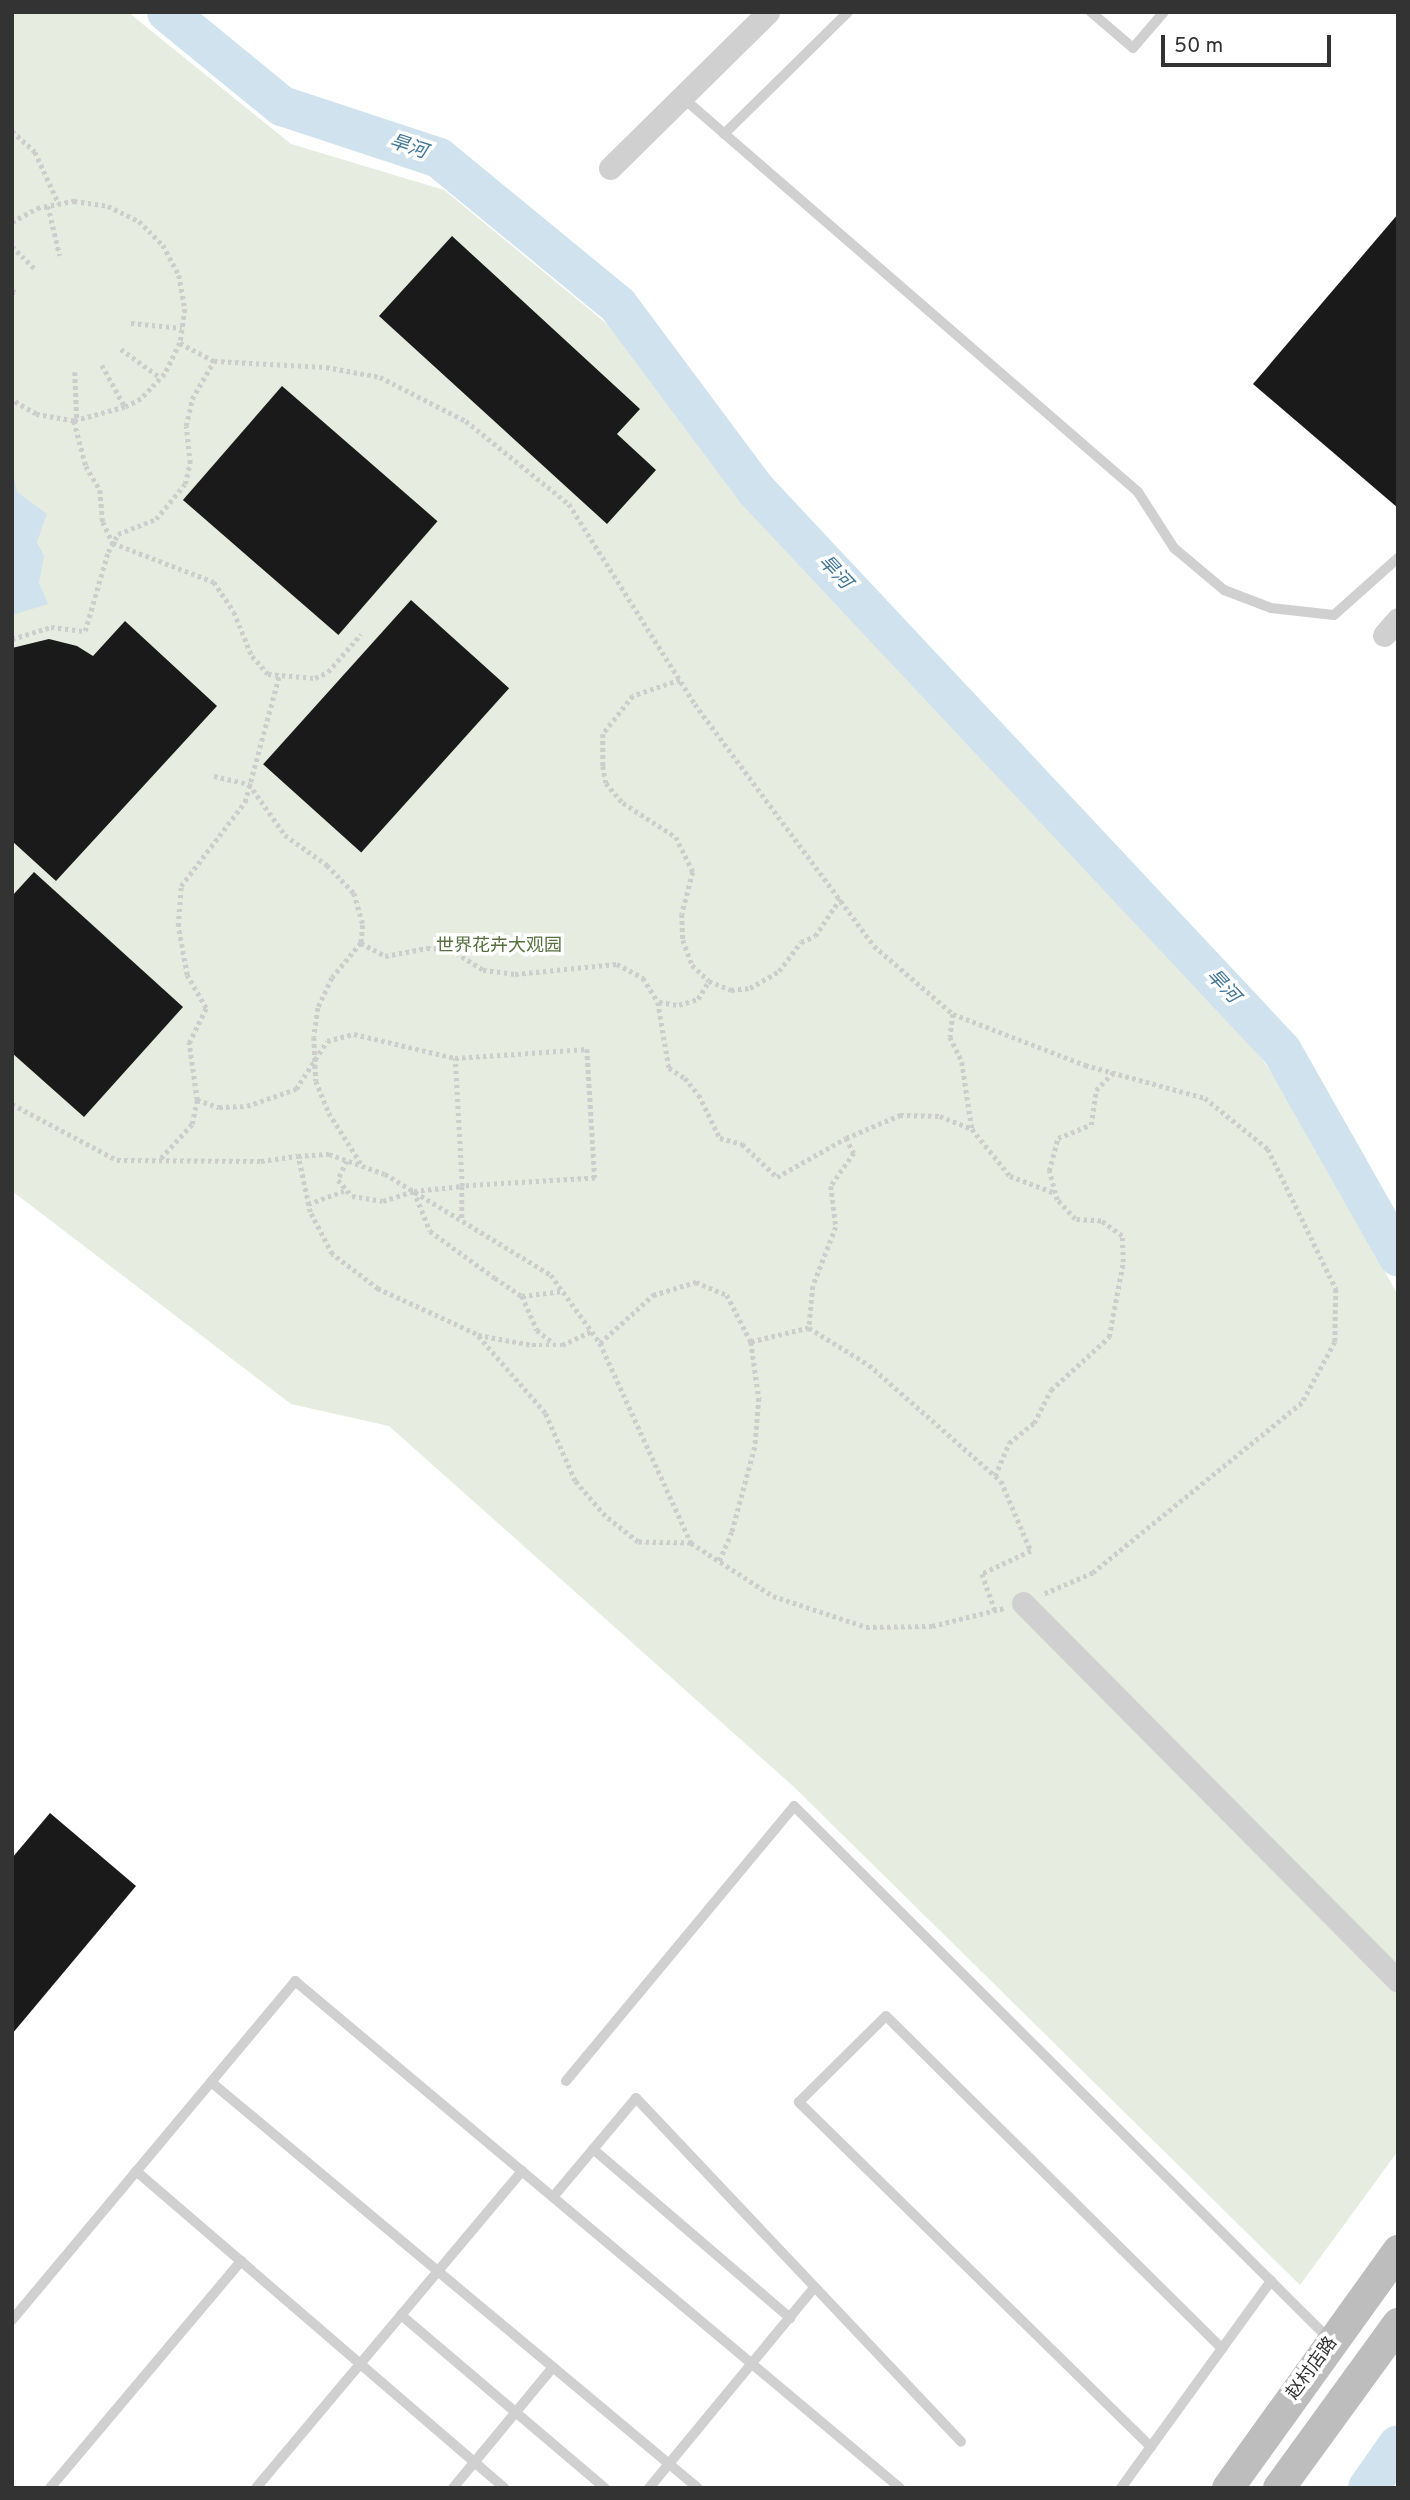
<!DOCTYPE html>
<meta charset="utf-8">
<style>
body{margin:0}
#map{position:relative;width:1410px;height:2500px;overflow:hidden;background:#fff;font-family:Overpass,"Noto Sans SC",sans-serif}
div>[style]{position:absolute}
[style*='--x']{left:calc(var(--x)*1px);top:calc(var(--y)*1px);width:calc(var(--w)*1px);rotate:calc(var(--a)*1deg)}
.green>*{inset:0;background:#e6ecdf}
.water>*{inset:0;background:#cfe2ee}
.river>*{height:40px;margin:-20px;padding:0 20px;transform-origin:20px;border-radius:20px;background:#cfe2ee}
.building>*{inset:0;background:#1a1a1a;transform-origin:0 0}
.path>*{height:4.5px;margin-top:-2.25px;transform-origin:0;background:repeating-linear-gradient(90deg,#cdcdcd 0 3.5px,transparent 0 7px)}
.lane>*{height:10px;margin:-5px;padding:0 5px;transform-origin:5px;border-radius:5px;background:#d0d0d0}
.street>*{height:23px;margin:-11.5px;padding:0 11.5px;transform-origin:11.5px;border-radius:11.5px;background:#d0d0d0}
.secondary>*{height:32px;margin:-16px;padding:0 16px;transform-origin:16px;border-radius:16px;background:#bdbdbd}
span{translate:-50% -50%;white-space:nowrap;text-align:center;line-height:1.15;-webkit-text-stroke:7px #fff;paint-order:stroke}
.park-label{font-size:18px;color:#56703f}
.street-label{font-size:18px;color:#333}
.water-label{font-size:19px;color:#3f7597;font-style:italic}
.frame{position:absolute;inset:0;border:14px solid #333;pointer-events:none}
.scale{position:absolute;left:1161px;top:35px;width:170px;height:32px;box-sizing:border-box;border:4px solid #333;border-top:0;padding-left:9px;font-size:21px;line-height:24px;white-space:nowrap;color:#333;-webkit-text-stroke:5px #fff;paint-order:stroke}
</style>
<div id="map">
<div class="green">
<div style="clip-path:polygon(12px 12px,128px 12px,291px 144px,444px 190px,612px 328px,754px 515px,1200px 966px,1285px 1093px,1398px 1295px,1398px 2151px,1300px 2285px,793px 1786px,389px 1426px,291px 1404px,12px 1191px)"></div>
</div>
<div class="water">
<div style="clip-path:polygon(12px 468px,17px 492px,47px 514px,37px 542px,44px 556px,39px 583px,48px 604px,12px 615px)"></div>
</div>
<div class="river">
<div style="--x:167;--y:12;--w:149;--a:39.3"></div>
<div style="--x:282;--y:106;--w:165;--a:18.3"></div>
<div style="--x:439;--y:158;--w:232;--a:39.4"></div>
<div style="--x:618;--y:305;--w:229;--a:53.3"></div>
<div style="--x:755;--y:489;--w:770;--a:46.84"></div>
<div style="--x:1282;--y:1051;--w:236;--a:60.5"></div>
<div style="--x:1368;--y:2488;--w:52;--a:-55.1"></div>
</div>
<div class="building">
<div style="clip-path:polygon(1398px 214px,1398px 508px,1253px 384px)"></div>
<div style="clip-path:polygon(452px 236px,640px 409px,617px 434px,656px 470px,607px 524px,379px 316px)"></div>
<div style="left:282px;top:386px;width:206px;height:151px;rotate:41deg"></div>
<div style="left:411px;top:600px;width:132px;height:221px;rotate:42deg"></div>
<div style="clip-path:polygon(125px 621px,217px 706px,56px 881px,12px 841px,12px 648px,49px 639px,77px 646px,93px 656px)"></div>
<div style="clip-path:polygon(34px 872px,183px 1007px,84px 1117px,12px 1053px,12px 896px)"></div>
<div style="clip-path:polygon(50px 1813px,136px 1886px,12px 2034px,12px 1858px)"></div>
</div>
<div class="path">
<div style="--x:12;--y:131;--w:31;--a:42"></div>
<div style="--x:35;--y:152;--w:57;--a:65.2"></div>
<div style="--x:48;--y:206;--w:51;--a:76.5"></div>
<div style="--x:12;--y:222;--w:29;--a:-29"></div>
<div style="--x:37;--y:208;--w:38;--a:-11"></div>
<div style="--x:74;--y:201;--w:34;--a:8"></div>
<div style="--x:108;--y:206;--w:34;--a:26"></div>
<div style="--x:139;--y:221;--w:34;--a:45"></div>
<div style="--x:163;--y:245;--w:34;--a:62"></div>
<div style="--x:179;--y:275;--w:35;--a:80"></div>
<div style="--x:185;--y:309;--w:34;--a:98"></div>
<div style="--x:180;--y:343;--w:34;--a:116"></div>
<div style="--x:165;--y:374;--w:35;--a:134"></div>
<div style="--x:141;--y:399;--w:18;--a:153"></div>
<div style="--x:125;--y:407;--w:53;--a:164.6"></div>
<div style="--x:74;--y:421;--w:39;--a:-170"></div>
<div style="--x:36;--y:414;--w:28;--a:-150"></div>
<div style="--x:12;--y:246;--w:33;--a:45"></div>
<div style="--x:12;--y:291;--w:6;--a:18"></div>
<div style="--x:12;--y:317;--w:2;--a:0"></div>
<div style="--x:131;--y:323;--w:51;--a:5.6"></div>
<div style="--x:180;--y:343;--w:38;--a:28"></div>
<div style="--x:214;--y:361;--w:112;--a:3.1"></div>
<div style="--x:326;--y:367;--w:55;--a:10.5"></div>
<div style="--x:380;--y:377;--w:97;--a:27.1"></div>
<div style="--x:466;--y:421;--w:132;--a:38.9"></div>
<div style="--x:569;--y:504;--w:236;--a:57.8"></div>
<div style="--x:695;--y:704;--w:301;--a:53.5"></div>
<div style="--x:874;--y:946;--w:104;--a:40.7"></div>
<div style="--x:953;--y:1014;--w:142;--a:21.1"></div>
<div style="--x:1085;--y:1065;--w:124;--a:15.4"></div>
<div style="--x:1205;--y:1098;--w:81;--a:39"></div>
<div style="--x:1268;--y:1149;--w:156;--a:64.1"></div>
<div style="--x:1336;--y:1289;--w:53;--a:91.1"></div>
<div style="--x:1335;--y:1342;--w:69;--a:118.4"></div>
<div style="--x:1302;--y:1403;--w:269;--a:140.9"></div>
<div style="--x:1093;--y:1573;--w:56;--a:156.7"></div>
<div style="--x:121;--y:349;--w:49;--a:35.9"></div>
<div style="--x:102;--y:365;--w:48;--a:61.3"></div>
<div style="--x:75;--y:372;--w:48;--a:87.6"></div>
<div style="--x:74;--y:421;--w:47;--a:75.1"></div>
<div style="--x:86;--y:466;--w:28;--a:60"></div>
<div style="--x:100;--y:490;--w:32;--a:85"></div>
<div style="--x:103;--y:522;--w:23;--a:65"></div>
<div style="--x:113;--y:543;--w:108;--a:21.1"></div>
<div style="--x:214;--y:582;--w:36;--a:56"></div>
<div style="--x:234;--y:612;--w:48;--a:67.8"></div>
<div style="--x:252;--y:656;--w:24;--a:48"></div>
<div style="--x:268;--y:674;--w:47;--a:4.9"></div>
<div style="--x:315;--y:678;--w:14;--a:-25"></div>
<div style="--x:328;--y:672;--w:50;--a:-49"></div>
<div style="--x:12;--y:639;--w:41;--a:-17.1"></div>
<div style="--x:51;--y:627;--w:34;--a:7"></div>
<div style="--x:85;--y:631;--w:82;--a:-73.8"></div>
<div style="--x:108;--y:552;--w:21;--a:-61"></div>
<div style="--x:118;--y:534;--w:41;--a:-21.5"></div>
<div style="--x:156;--y:519;--w:45;--a:-50.4"></div>
<div style="--x:185;--y:484;--w:22;--a:-77"></div>
<div style="--x:190;--y:463;--w:37;--a:-96"></div>
<div style="--x:186;--y:426;--w:28;--a:-77"></div>
<div style="--x:192;--y:399;--w:44;--a:-59.9"></div>
<div style="--x:680;--y:680;--w:50;--a:161.2"></div>
<div style="--x:633;--y:696;--w:48;--a:128.3"></div>
<div style="--x:603;--y:734;--w:32;--a:90"></div>
<div style="--x:603;--y:766;--w:17;--a:80"></div>
<div style="--x:606;--y:783;--w:26;--a:50"></div>
<div style="--x:623;--y:803;--w:63;--a:32.7"></div>
<div style="--x:676;--y:837;--w:39;--a:64"></div>
<div style="--x:693;--y:872;--w:43;--a:104.7"></div>
<div style="--x:682;--y:914;--w:26;--a:88"></div>
<div style="--x:683;--y:940;--w:27;--a:70"></div>
<div style="--x:692;--y:965;--w:23;--a:43"></div>
<div style="--x:709;--y:981;--w:24;--a:22"></div>
<div style="--x:731;--y:990;--w:19;--a:-6"></div>
<div style="--x:750;--y:988;--w:34;--a:-30"></div>
<div style="--x:779;--y:971;--w:36;--a:-53"></div>
<div style="--x:801;--y:942;--w:15;--a:-23"></div>
<div style="--x:815;--y:936;--w:45;--a:-56"></div>
<div style="--x:214;--y:776;--w:36;--a:13"></div>
<div style="--x:249;--y:784;--w:62;--a:54.8"></div>
<div style="--x:285;--y:835;--w:52;--a:35.5"></div>
<div style="--x:327;--y:865;--w:39;--a:46"></div>
<div style="--x:354;--y:893;--w:33;--a:74"></div>
<div style="--x:363;--y:925;--w:18;--a:96"></div>
<div style="--x:361;--y:943;--w:45;--a:129.6"></div>
<div style="--x:332;--y:978;--w:33;--a:115"></div>
<div style="--x:318;--y:1008;--w:29;--a:98"></div>
<div style="--x:314;--y:1037;--w:44;--a:87.4"></div>
<div style="--x:316;--y:1081;--w:35;--a:68"></div>
<div style="--x:329;--y:1113;--w:62;--a:57.6"></div>
<div style="--x:361;--y:943;--w:27;--a:28"></div>
<div style="--x:385;--y:956;--w:43;--a:-10.8"></div>
<div style="--x:427;--y:948;--w:23;--a:2"></div>
<div style="--x:450;--y:949;--w:39;--a:32"></div>
<div style="--x:483;--y:970;--w:32;--a:7"></div>
<div style="--x:515;--y:974;--w:102;--a:-5.6"></div>
<div style="--x:617;--y:964;--w:30;--a:28"></div>
<div style="--x:643;--y:978;--w:28;--a:58"></div>
<div style="--x:658;--y:1002;--w:67;--a:80.5"></div>
<div style="--x:669;--y:1068;--w:19;--a:32"></div>
<div style="--x:685;--y:1078;--w:22;--a:51"></div>
<div style="--x:699;--y:1095;--w:48;--a:64"></div>
<div style="--x:720;--y:1138;--w:23;--a:15"></div>
<div style="--x:742;--y:1144;--w:48;--a:43.3"></div>
<div style="--x:777;--y:1177;--w:79;--a:-29.5"></div>
<div style="--x:846;--y:1138;--w:17;--a:62"></div>
<div style="--x:854;--y:1153;--w:40;--a:124.9"></div>
<div style="--x:831;--y:1186;--w:41;--a:83"></div>
<div style="--x:836;--y:1227;--w:63;--a:111.3"></div>
<div style="--x:813;--y:1286;--w:42;--a:95.4"></div>
<div style="--x:809;--y:1328;--w:60;--a:166.4"></div>
<div style="--x:659;--y:1002;--w:20;--a:9"></div>
<div style="--x:679;--y:1005;--w:20;--a:-18"></div>
<div style="--x:698;--y:999;--w:21;--a:-59"></div>
<div style="--x:953;--y:1014;--w:23;--a:97"></div>
<div style="--x:950;--y:1037;--w:28;--a:64"></div>
<div style="--x:962;--y:1062;--w:68;--a:81.5"></div>
<div style="--x:197;--y:1100;--w:23;--a:18"></div>
<div style="--x:219;--y:1107;--w:28;--a:-2"></div>
<div style="--x:247;--y:1106;--w:52;--a:-19.1"></div>
<div style="--x:296;--y:1089;--w:57;--a:-57.1"></div>
<div style="--x:327;--y:1041;--w:28;--a:-15"></div>
<div style="--x:354;--y:1034;--w:104;--a:13.4"></div>
<div style="--x:455;--y:1058;--w:132;--a:-3.9"></div>
<div style="--x:587;--y:1049;--w:129;--a:86.5"></div>
<div style="--x:595;--y:1178;--w:133;--a:176.6"></div>
<div style="--x:462;--y:1186;--w:128;--a:-93.1"></div>
<div style="--x:12;--y:1104;--w:119;--a:28.1"></div>
<div style="--x:117;--y:1160;--w:144;--a:0.4"></div>
<div style="--x:261;--y:1161;--w:37;--a:-8"></div>
<div style="--x:298;--y:1156;--w:31;--a:-4"></div>
<div style="--x:329;--y:1154;--w:59;--a:19.7"></div>
<div style="--x:385;--y:1174;--w:194;--a:31.3"></div>
<div style="--x:551;--y:1275;--w:84;--a:54.2"></div>
<div style="--x:600;--y:1343;--w:220;--a:65.5"></div>
<div style="--x:691;--y:1543;--w:53;--a:-178.9"></div>
<div style="--x:638;--y:1542;--w:42;--a:-141.8"></div>
<div style="--x:605;--y:1516;--w:46;--a:-130.6"></div>
<div style="--x:575;--y:1481;--w:74;--a:-113.8"></div>
<div style="--x:545;--y:1413;--w:105;--a:-131.1"></div>
<div style="--x:476;--y:1334;--w:108;--a:-155.3"></div>
<div style="--x:378;--y:1289;--w:58;--a:-142.7"></div>
<div style="--x:332;--y:1254;--w:47;--a:-117.6"></div>
<div style="--x:310;--y:1212;--w:57;--a:-102.1"></div>
<div style="--x:846;--y:1138;--w:59;--a:-23.1"></div>
<div style="--x:900;--y:1115;--w:40;--a:1.4"></div>
<div style="--x:940;--y:1116;--w:35;--a:22"></div>
<div style="--x:972;--y:1129;--w:60;--a:51"></div>
<div style="--x:1010;--y:1176;--w:48;--a:20.7"></div>
<div style="--x:161;--y:1158;--w:46;--a:-47.6"></div>
<div style="--x:192;--y:1124;--w:25;--a:-78"></div>
<div style="--x:197;--y:1100;--w:58;--a:-98"></div>
<div style="--x:189;--y:1043;--w:39;--a:-64"></div>
<div style="--x:206;--y:1008;--w:38;--a:-120"></div>
<div style="--x:187;--y:975;--w:50;--a:-100.4"></div>
<div style="--x:178;--y:926;--w:40;--a:-85.7"></div>
<div style="--x:181;--y:886;--w:106;--a:-52.7"></div>
<div style="--x:245;--y:802;--w:131;--a:-74.9"></div>
<div style="--x:347;--y:1161;--w:21;--a:115"></div>
<div style="--x:338;--y:1180;--w:21;--a:49"></div>
<div style="--x:352;--y:1196;--w:31;--a:9"></div>
<div style="--x:383;--y:1201;--w:33;--a:-18"></div>
<div style="--x:414;--y:1191;--w:43;--a:68.2"></div>
<div style="--x:430;--y:1231;--w:80;--a:35.9"></div>
<div style="--x:495;--y:1278;--w:32;--a:34"></div>
<div style="--x:522;--y:1296;--w:41;--a:-7"></div>
<div style="--x:414;--y:1191;--w:48;--a:-5.9"></div>
<div style="--x:462;--y:1186;--w:33;--a:90"></div>
<div style="--x:308;--y:1204;--w:38;--a:-20"></div>
<div style="--x:522;--y:1296;--w:37;--a:66"></div>
<div style="--x:537;--y:1330;--w:21;--a:39"></div>
<div style="--x:809;--y:1328;--w:70;--a:31.7"></div>
<div style="--x:869;--y:1365;--w:176;--a:41.3"></div>
<div style="--x:1001;--y:1481;--w:76;--a:66.8"></div>
<div style="--x:1031;--y:1551;--w:54;--a:154.9"></div>
<div style="--x:982;--y:1574;--w:38;--a:70"></div>
<div style="--x:478;--y:1335;--w:55;--a:10.5"></div>
<div style="--x:532;--y:1345;--w:30;--a:0"></div>
<div style="--x:562;--y:1345;--w:33;--a:-25"></div>
<div style="--x:600;--y:1343;--w:72;--a:-42.2"></div>
<div style="--x:653;--y:1295;--w:45;--a:-16.8"></div>
<div style="--x:696;--y:1282;--w:34;--a:23"></div>
<div style="--x:727;--y:1295;--w:53;--a:62.9"></div>
<div style="--x:751;--y:1342;--w:57;--a:81.9"></div>
<div style="--x:759;--y:1398;--w:49;--a:94.7"></div>
<div style="--x:755;--y:1447;--w:88;--a:105.1"></div>
<div style="--x:732;--y:1532;--w:33;--a:113"></div>
<div style="--x:995;--y:1476;--w:36;--a:-67"></div>
<div style="--x:1009;--y:1443;--w:32;--a:-39"></div>
<div style="--x:1034;--y:1423;--w:37;--a:-63"></div>
<div style="--x:1051;--y:1390;--w:79;--a:-42.4"></div>
<div style="--x:1109;--y:1337;--w:76;--a:-79.4"></div>
<div style="--x:1123;--y:1262;--w:26;--a:-92"></div>
<div style="--x:1122;--y:1236;--w:26;--a:-144"></div>
<div style="--x:1101;--y:1221;--w:26;--a:-176"></div>
<div style="--x:1075;--y:1219;--w:26;--a:-133"></div>
<div style="--x:1057;--y:1200;--w:30;--a:-105"></div>
<div style="--x:1049;--y:1171;--w:34;--a:-75"></div>
<div style="--x:1058;--y:1138;--w:35;--a:-22"></div>
<div style="--x:1091;--y:1125;--w:35;--a:-82"></div>
<div style="--x:1096;--y:1090;--w:24;--a:-45"></div>
<div style="--x:691;--y:1543;--w:98;--a:32.9"></div>
<div style="--x:773;--y:1596;--w:98;--a:18.4"></div>
<div style="--x:866;--y:1627;--w:66;--a:-0.9"></div>
<div style="--x:932;--y:1626;--w:74;--a:-14"></div>
</div>
<div class="lane">
<div style="--x:1091;--y:12;--w:55;--a:40.6"></div>
<div style="--x:1133;--y:48;--w:48;--a:-49.3"></div>
<div style="--x:682;--y:97;--w:603;--a:40.9"></div>
<div style="--x:1138;--y:492;--w:67;--a:57.3"></div>
<div style="--x:1174;--y:548;--w:65;--a:40"></div>
<div style="--x:1224;--y:590;--w:50;--a:21"></div>
<div style="--x:1271;--y:608;--w:63;--a:6.3"></div>
<div style="--x:1334;--y:615;--w:86;--a:-41.7"></div>
<div style="--x:724;--y:134;--w:174;--a:-44.5"></div>
<div style="--x:566;--y:2081;--w:357;--a:-50.3"></div>
<div style="--x:794;--y:1806;--w:757;--a:44.89"></div>
<div style="--x:211;--y:2082;--w:634;--a:39.82"></div>
<div style="--x:593;--y:2149;--w:260;--a:40.6"></div>
<div style="--x:136;--y:2171;--w:486;--a:40.7"></div>
<div style="--x:553;--y:2197;--w:129;--a:-50"></div>
<div style="--x:636;--y:2098;--w:473;--a:46.6"></div>
<div style="--x:401;--y:2315;--w:267;--a:40.3"></div>
<div style="--x:12;--y:2320;--w:442;--a:-50.1"></div>
<div style="--x:295;--y:1981;--w:789;--a:39.96"></div>
<div style="--x:1151;--y:2447;--w:493;--a:-135.6"></div>
<div style="--x:799;--y:2102;--w:122;--a:-44.7"></div>
<div style="--x:886;--y:2016;--w:473;--a:44.7"></div>
<div style="--x:50;--y:2488;--w:297;--a:-49.9"></div>
<div style="--x:256;--y:2488;--w:414;--a:-50"></div>
<div style="--x:453;--y:2488;--w:157;--a:-50.4"></div>
<div style="--x:649;--y:2488;--w:259;--a:-50.5"></div>
<div style="--x:1121;--y:2488;--w:256;--a:-54.1"></div>
</div>
<div class="street">
<div style="--x:610;--y:168;--w:222;--a:-44.6"></div>
<div style="--x:1384;--y:635;--w:21;--a:-49"></div>
<div style="--x:1023;--y:1603;--w:532;--a:45.23"></div>
</div>
<div class="secondary">
<div style="--x:1228;--y:2488;--w:292;--a:-54.3"></div>
<div style="--x:1279;--y:2488;--w:203;--a:-54"></div>
</div>
<div class="park-label">
<span style="left:499px;top:947px">世界花卉大观园</span>
</div>
<div class="street-label">
<span style="left:1313px;top:2369px;rotate:-54deg">赵村店路</span>
</div>
<div class="water-label">
<span style="left:408px;top:148px;rotate:18deg">旱河</span>
<span style="left:834px;top:573px;rotate:47deg">旱河</span>
<span style="left:1222px;top:987px;rotate:47deg">旱河</span>
</div>
<div class="frame"></div>
<div class="scale">50 m</div>
</div>
